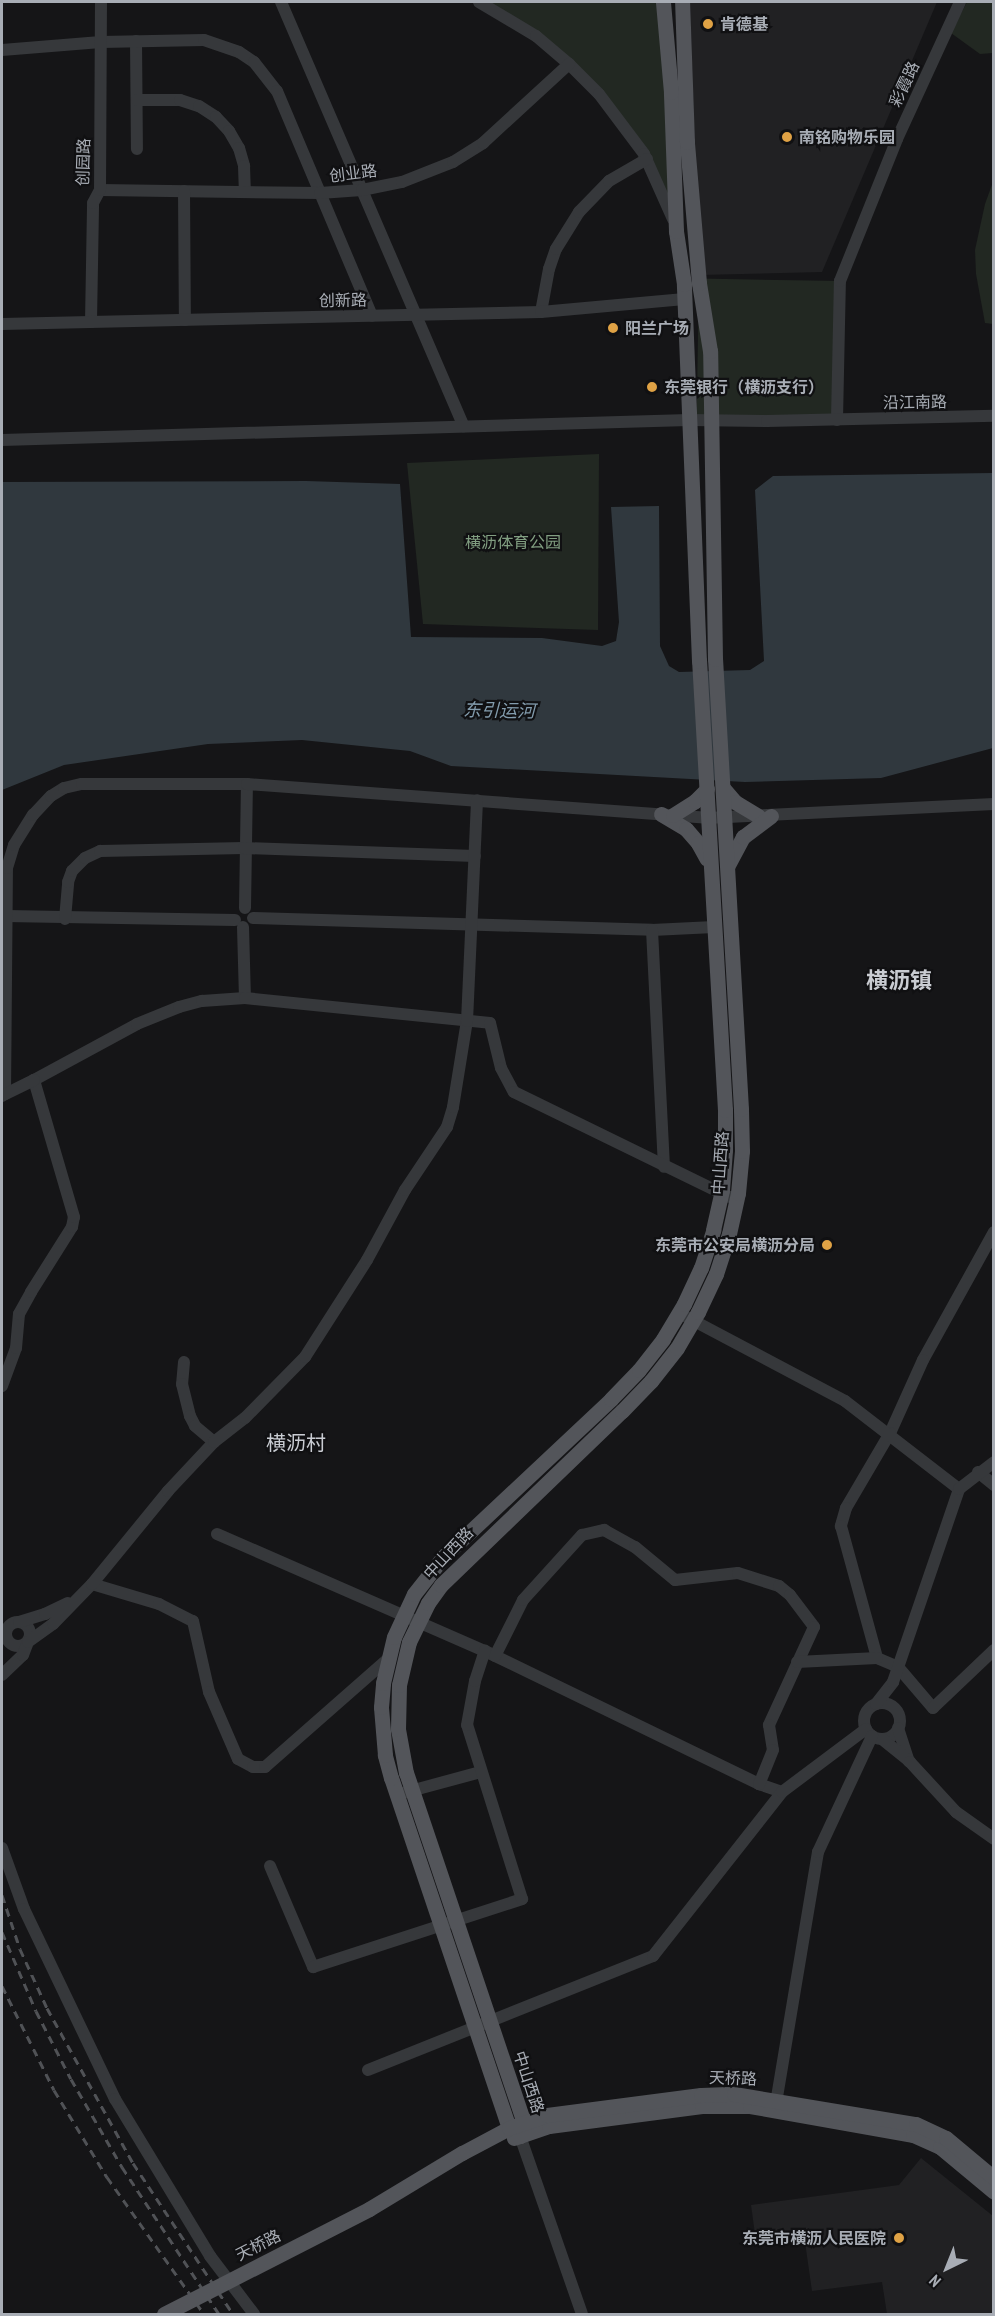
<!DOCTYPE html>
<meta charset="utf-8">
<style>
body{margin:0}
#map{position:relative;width:995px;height:2316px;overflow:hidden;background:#151517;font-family:"PT Sans Narrow","Noto Sans SC",sans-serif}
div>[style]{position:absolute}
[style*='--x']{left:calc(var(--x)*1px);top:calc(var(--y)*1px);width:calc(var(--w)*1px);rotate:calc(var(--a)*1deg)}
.built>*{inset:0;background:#212123}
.green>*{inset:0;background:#222822;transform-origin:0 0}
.water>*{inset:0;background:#30383e}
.minor>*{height:12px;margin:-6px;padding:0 6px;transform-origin:6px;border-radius:6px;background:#36383b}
.minor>.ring{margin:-6px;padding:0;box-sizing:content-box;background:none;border:12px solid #36383b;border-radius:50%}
.major>*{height:15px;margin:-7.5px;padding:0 7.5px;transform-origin:7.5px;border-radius:7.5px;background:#53555a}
.rail>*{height:3px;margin-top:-1.5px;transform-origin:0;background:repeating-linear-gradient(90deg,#505256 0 8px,transparent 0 14px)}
.major-bridge>*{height:15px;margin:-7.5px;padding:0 7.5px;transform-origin:7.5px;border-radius:7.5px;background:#53555a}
.dots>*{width:16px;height:16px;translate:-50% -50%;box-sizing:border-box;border:3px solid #101012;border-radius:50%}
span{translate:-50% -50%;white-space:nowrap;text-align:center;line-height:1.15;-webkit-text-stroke:4.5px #101012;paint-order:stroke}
.poi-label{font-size:16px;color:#a8adb5;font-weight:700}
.left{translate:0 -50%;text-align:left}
.right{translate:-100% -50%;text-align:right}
.street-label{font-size:16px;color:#a8adb5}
.park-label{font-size:16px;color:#819e81}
.water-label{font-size:18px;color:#839cad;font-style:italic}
.quarter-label{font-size:20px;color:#c9ccd2}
.district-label{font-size:22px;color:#c9ccd2;font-weight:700}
.frame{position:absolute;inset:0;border:3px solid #a8adb5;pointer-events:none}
.north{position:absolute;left:917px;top:2238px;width:60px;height:60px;-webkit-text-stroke:4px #101012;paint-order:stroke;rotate:223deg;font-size:16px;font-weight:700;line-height:24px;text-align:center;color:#a8adb5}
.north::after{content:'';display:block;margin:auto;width:21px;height:27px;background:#a8adb5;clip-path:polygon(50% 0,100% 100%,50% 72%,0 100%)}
</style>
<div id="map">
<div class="built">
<div style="clip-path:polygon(690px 2px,937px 2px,822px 272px,699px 275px)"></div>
<div style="clip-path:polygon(921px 2158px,993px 2216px,993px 2314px,887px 2314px,882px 2282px,812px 2291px,804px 2235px,756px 2241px,751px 2205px,899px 2185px)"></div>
</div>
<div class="green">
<div style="clip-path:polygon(479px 2px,663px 2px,676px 231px,647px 159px,573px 67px)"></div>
<div style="clip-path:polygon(967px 2px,993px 2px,993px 53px,980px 54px,951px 33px)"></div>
<div style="clip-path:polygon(993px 182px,993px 324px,985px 323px,976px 274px,975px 250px,985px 204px)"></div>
<div style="left:840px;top:281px;width:139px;height:141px;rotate:91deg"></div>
<div style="clip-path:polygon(599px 454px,598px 630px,423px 624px,407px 463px)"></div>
</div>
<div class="water">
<div style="clip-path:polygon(993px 473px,993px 748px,881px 778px,745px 782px,451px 766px,410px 751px,302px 740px,208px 744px,64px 765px,2px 790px,2px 482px,306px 481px,400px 484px,411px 637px,542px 638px,602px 646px,616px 641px,619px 622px,611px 507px,659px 506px,660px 646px,669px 666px,679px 672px,750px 670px,764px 661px,755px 490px,773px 476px)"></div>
</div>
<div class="minor">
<div style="--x:281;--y:2;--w:462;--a:66.7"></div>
<div style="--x:479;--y:2;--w:66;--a:30.8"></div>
<div style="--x:536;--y:36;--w:43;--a:40.3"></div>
<div style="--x:569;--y:64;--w:42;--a:45"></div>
<div style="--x:599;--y:94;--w:75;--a:53.1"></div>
<div style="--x:644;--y:154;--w:71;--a:66"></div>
<div style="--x:136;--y:41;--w:108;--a:89.5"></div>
<div style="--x:2;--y:50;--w:99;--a:-4.6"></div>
<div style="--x:101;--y:42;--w:103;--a:-1.1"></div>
<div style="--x:204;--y:40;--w:37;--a:19"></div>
<div style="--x:239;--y:52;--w:18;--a:34"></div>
<div style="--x:254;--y:62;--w:37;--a:52"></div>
<div style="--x:277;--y:91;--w:244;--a:67.1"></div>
<div style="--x:137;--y:100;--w:43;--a:0"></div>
<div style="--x:180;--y:100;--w:20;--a:18"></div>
<div style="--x:199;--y:106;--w:20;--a:33"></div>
<div style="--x:216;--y:117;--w:19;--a:47"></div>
<div style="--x:229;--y:131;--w:20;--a:60"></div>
<div style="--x:239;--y:148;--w:19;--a:74"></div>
<div style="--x:244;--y:166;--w:26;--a:88"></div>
<div style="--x:100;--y:190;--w:220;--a:0.8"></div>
<div style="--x:320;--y:193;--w:42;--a:-4.1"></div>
<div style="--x:362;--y:190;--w:41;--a:-11.3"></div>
<div style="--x:402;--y:182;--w:55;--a:-21.4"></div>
<div style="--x:453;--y:162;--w:36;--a:-32"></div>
<div style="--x:483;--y:143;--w:117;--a:-42.6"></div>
<div style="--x:184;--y:191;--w:129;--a:89.6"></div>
<div style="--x:541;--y:312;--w:44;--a:-79.5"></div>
<div style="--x:549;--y:269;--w:21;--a:-71"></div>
<div style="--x:556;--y:249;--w:44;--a:-58.1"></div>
<div style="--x:579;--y:212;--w:43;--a:-45.9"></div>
<div style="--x:609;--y:181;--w:44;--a:-30.1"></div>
<div style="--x:91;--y:322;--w:119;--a:-89"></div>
<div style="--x:93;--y:203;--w:15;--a:-62"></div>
<div style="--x:100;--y:190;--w:188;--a:-89.7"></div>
<div style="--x:2;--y:324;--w:539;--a:-1.28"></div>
<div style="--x:541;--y:312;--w:144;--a:-5.2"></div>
<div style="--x:837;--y:420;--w:139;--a:-88.8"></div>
<div style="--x:840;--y:281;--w:153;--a:-68.1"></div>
<div style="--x:897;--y:139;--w:151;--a:-65.3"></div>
<div style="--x:2;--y:440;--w:687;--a:-1.67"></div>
<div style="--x:689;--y:420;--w:78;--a:0.7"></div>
<div style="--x:767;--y:421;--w:227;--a:-1.3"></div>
<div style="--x:245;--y:908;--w:124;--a:-89.1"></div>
<div style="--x:6;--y:916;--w:229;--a:1"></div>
<div style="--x:253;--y:918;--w:399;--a:1.7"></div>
<div style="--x:652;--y:930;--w:62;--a:-2.8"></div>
<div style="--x:65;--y:919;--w:37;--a:-85"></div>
<div style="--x:68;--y:882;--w:12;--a:-70"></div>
<div style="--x:72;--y:871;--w:18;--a:-45"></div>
<div style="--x:85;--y:858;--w:17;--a:-25"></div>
<div style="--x:100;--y:851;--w:144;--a:-1.2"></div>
<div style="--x:244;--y:848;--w:231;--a:2"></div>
<div style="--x:243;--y:927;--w:71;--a:88.4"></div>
<div style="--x:652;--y:930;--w:237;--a:87.1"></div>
<div style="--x:34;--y:1080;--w:117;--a:-28.5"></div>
<div style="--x:137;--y:1024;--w:45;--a:-22"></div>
<div style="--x:179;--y:1007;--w:24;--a:-15"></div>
<div style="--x:202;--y:1001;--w:43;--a:-4"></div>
<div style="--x:245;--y:998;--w:246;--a:5.8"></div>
<div style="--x:490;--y:1023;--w:46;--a:76.3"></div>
<div style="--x:501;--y:1068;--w:27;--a:62"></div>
<div style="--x:514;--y:1092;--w:239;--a:26"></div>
<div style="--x:2;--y:1096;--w:4;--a:-34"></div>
<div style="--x:5;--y:1094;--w:226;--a:-89.5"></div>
<div style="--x:7;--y:868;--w:24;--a:-73"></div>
<div style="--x:14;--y:845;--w:36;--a:-58"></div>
<div style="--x:33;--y:815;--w:26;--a:-47"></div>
<div style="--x:51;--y:796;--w:15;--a:-32"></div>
<div style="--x:64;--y:788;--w:18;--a:-13"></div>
<div style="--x:82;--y:784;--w:165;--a:0"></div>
<div style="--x:247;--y:784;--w:461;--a:4.2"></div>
<div style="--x:707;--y:818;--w:287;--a:-2.8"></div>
<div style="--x:994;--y:1232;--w:146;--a:119"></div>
<div style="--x:923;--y:1360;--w:80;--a:114.3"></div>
<div style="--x:890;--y:1433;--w:87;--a:120.4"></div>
<div style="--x:846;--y:1508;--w:19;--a:106"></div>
<div style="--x:841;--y:1526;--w:137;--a:74.7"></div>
<div style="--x:877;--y:1658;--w:23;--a:23"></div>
<div style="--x:898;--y:1667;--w:54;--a:49.5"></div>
<div style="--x:933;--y:1708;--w:84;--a:-43.6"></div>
<div style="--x:679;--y:1313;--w:188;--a:27.9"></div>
<div style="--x:845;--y:1401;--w:144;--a:37.7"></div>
<div style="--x:184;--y:1362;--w:22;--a:95"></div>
<div style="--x:182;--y:1384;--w:33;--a:76"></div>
<div style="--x:190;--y:1416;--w:11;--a:63"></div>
<div style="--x:195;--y:1426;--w:25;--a:40"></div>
<div style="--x:2;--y:1386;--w:40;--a:-69.8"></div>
<div style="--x:16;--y:1348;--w:34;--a:-85"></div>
<div style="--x:19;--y:1314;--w:25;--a:-61"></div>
<div style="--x:31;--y:1292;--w:77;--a:-57.8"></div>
<div style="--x:72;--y:1227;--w:10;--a:-79"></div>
<div style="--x:74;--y:1217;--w:143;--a:-106.3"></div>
<div style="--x:34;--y:1080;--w:32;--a:154"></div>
<div style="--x:978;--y:1472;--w:21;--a:39"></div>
<div style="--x:217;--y:1534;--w:292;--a:23.6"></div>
<div style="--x:485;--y:1651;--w:305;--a:25.9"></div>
<div style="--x:759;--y:1784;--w:24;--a:19"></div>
<div style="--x:92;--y:1584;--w:70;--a:16.6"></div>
<div style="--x:159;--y:1604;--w:38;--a:27"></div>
<div style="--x:193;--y:1621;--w:73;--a:77.3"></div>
<div style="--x:209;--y:1692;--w:73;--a:66.6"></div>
<div style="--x:238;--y:1759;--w:17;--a:28"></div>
<div style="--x:253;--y:1767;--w:12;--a:0"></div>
<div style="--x:265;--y:1767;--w:162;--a:-41.3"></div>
<div class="ring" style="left:6px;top:1622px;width:12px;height:12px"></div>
<div style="--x:19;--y:1622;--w:27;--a:-17"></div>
<div style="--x:45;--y:1614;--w:25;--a:-26"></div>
<div style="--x:495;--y:1656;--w:63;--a:-63.4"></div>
<div style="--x:523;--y:1600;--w:88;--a:-47.8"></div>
<div style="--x:582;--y:1535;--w:23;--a:-13"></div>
<div style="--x:604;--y:1530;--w:35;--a:29"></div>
<div style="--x:635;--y:1547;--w:52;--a:39.5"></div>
<div style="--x:675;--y:1580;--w:63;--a:-6.3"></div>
<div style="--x:738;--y:1573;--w:43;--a:17.6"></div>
<div style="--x:779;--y:1586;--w:14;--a:39"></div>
<div style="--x:790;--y:1595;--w:40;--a:53"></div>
<div style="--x:814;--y:1627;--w:108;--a:114.7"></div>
<div style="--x:769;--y:1725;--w:25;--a:81"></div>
<div style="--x:773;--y:1750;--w:37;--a:112"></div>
<div style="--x:797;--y:1662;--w:80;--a:-2.9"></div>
<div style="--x:2;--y:1675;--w:29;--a:-44"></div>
<div style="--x:23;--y:1655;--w:14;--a:-69"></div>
<div style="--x:28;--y:1642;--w:31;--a:-36"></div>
<div style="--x:53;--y:1624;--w:56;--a:-45.7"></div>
<div style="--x:92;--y:1584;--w:120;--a:-50.7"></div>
<div style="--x:168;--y:1491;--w:67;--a:-46.8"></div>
<div style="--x:214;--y:1442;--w:39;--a:-38"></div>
<div style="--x:245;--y:1418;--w:86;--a:-45.5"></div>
<div style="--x:305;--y:1357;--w:115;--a:-57.4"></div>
<div style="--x:367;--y:1260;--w:80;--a:-61.5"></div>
<div style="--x:405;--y:1190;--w:76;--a:-56.3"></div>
<div style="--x:447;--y:1127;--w:21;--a:-73"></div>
<div style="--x:453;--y:1107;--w:87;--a:-80.8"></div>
<div style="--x:467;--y:1021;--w:221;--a:-87.4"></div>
<div class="ring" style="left:864px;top:1703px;width:24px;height:24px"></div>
<div style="--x:876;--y:1704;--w:28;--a:-52"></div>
<div style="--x:893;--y:1682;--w:204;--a:-71.1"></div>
<div style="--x:959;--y:1489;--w:44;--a:-37.6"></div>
<div style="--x:898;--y:1728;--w:35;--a:72"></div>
<div style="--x:882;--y:1739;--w:36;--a:39"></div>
<div style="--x:910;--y:1762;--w:68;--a:47.4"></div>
<div style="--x:956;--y:1812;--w:47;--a:35.4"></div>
<div style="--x:403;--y:1793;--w:81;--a:-15.1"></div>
<div style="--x:2;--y:1848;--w:65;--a:70.2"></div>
<div style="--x:24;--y:1909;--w:211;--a:64.4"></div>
<div style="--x:115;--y:2099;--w:184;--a:58.8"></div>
<div style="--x:210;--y:2256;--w:73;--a:52.8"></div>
<div style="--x:270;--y:1866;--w:110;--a:66.9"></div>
<div style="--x:313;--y:1967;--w:220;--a:-18"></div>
<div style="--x:522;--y:1899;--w:182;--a:-107.5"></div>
<div style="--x:467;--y:1725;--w:45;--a:-79.7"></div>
<div style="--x:475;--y:1681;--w:32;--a:-72"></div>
<div style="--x:368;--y:2070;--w:307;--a:-21.8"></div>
<div style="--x:653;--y:1956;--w:209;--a:-51.8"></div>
<div style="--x:782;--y:1792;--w:105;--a:-36.9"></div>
<div style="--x:775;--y:2109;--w:261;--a:-80.5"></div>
<div style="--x:818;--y:1852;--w:128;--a:-65"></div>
<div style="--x:520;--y:2136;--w:188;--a:70.8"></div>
</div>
<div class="major">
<div style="--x:723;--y:788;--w:18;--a:49"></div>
<div style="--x:735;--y:802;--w:27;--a:31"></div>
<div style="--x:661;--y:814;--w:29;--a:31"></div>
<div style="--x:686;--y:829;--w:18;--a:49"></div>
<div style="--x:698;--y:843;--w:18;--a:61"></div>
<div style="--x:673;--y:815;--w:26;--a:-32"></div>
<div style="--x:695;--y:801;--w:17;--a:-45"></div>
<div style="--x:728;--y:865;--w:32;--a:-62"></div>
<div style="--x:743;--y:837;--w:35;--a:-37"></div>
<div style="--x:520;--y:2136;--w:14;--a:-144"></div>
<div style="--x:509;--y:2128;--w:369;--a:-108.6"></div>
<div style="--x:391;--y:1778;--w:24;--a:-105"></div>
<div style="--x:385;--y:1755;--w:48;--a:-94.8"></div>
<div style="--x:381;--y:1707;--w:24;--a:-85"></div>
<div style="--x:383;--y:1683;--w:47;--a:-76.6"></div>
<div style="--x:394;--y:1637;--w:47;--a:-65.1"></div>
<div style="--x:414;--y:1594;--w:47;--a:-51.9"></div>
<div style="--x:443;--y:1557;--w:231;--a:-43.2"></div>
<div style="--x:611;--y:1399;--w:40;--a:-46"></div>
<div style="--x:639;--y:1370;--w:39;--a:-52"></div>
<div style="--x:663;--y:1339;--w:41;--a:-59"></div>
<div style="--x:684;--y:1304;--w:40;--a:-65"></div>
<div style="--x:701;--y:1268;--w:40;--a:-72"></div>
<div style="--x:713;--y:1230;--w:41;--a:-77.3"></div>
<div style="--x:722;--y:1190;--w:40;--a:-85.7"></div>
<div style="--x:725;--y:1150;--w:40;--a:-90"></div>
<div style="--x:725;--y:1110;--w:450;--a:-93.3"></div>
<div style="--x:699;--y:661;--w:377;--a:-92.3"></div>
<div style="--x:684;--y:284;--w:54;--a:-98.6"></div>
<div style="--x:676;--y:231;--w:139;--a:-92.1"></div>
<div style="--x:671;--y:92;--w:90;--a:-95.1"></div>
<div style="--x:520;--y:2136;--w:14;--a:-73"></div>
<div style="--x:524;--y:2123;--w:369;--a:-108.6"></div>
<div style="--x:406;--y:1773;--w:45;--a:-100.3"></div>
<div style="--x:398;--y:1729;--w:44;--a:-88.7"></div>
<div style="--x:399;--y:1685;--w:44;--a:-76.9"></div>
<div style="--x:409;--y:1642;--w:43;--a:-64"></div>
<div style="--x:428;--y:1603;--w:22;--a:-54"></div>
<div style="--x:441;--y:1585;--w:251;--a:-43.9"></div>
<div style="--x:622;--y:1411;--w:42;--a:-46"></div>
<div style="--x:651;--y:1381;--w:42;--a:-51.8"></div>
<div style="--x:677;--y:1348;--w:42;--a:-59.7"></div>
<div style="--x:698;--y:1312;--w:42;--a:-64.7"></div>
<div style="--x:716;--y:1274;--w:42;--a:-72"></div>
<div style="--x:729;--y:1234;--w:42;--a:-77.6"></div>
<div style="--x:738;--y:1193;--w:42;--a:-84.6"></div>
<div style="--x:742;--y:1151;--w:42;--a:-91.4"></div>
<div style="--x:741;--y:1109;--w:451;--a:-93.3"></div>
<div style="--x:715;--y:659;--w:308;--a:-90.9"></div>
<div style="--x:710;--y:351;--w:69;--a:-99.2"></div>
<div style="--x:699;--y:283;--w:142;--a:-94.9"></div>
<div style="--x:687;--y:142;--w:140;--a:-92"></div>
<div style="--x:514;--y:2138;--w:37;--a:-19"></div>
<div style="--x:549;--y:2126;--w:154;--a:-7.4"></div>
<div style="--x:702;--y:2106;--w:48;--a:0"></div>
<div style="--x:750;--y:2106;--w:166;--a:10.1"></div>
<div style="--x:913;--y:2135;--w:30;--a:24"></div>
<div style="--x:940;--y:2147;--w:70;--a:39.8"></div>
<div style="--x:462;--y:2153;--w:53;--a:-28"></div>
<div style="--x:509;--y:2128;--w:40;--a:-18.9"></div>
<div style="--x:547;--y:2115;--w:155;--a:-7.4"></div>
<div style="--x:701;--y:2095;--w:33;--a:-2"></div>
<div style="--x:734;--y:2094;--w:184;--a:9.4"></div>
<div style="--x:916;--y:2124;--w:33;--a:25"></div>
<div style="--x:946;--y:2138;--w:62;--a:39.8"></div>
</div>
<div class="rail">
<div style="--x:2;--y:1895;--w:57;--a:71.6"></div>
<div style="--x:20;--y:1949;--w:65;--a:65.4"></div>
<div style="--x:47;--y:2008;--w:177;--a:61"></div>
<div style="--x:133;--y:2163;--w:181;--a:56.5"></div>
<div style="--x:2;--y:1932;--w:86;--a:66.7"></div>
<div style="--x:36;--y:2011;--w:76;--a:62.8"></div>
<div style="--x:71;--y:2079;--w:102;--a:59.9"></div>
<div style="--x:122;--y:2167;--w:176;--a:56.6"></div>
<div style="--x:2;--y:1986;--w:116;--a:63.4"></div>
<div style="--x:54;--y:2090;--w:102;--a:58.7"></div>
<div style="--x:107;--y:2177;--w:168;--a:54.7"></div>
</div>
<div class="major-bridge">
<div style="--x:164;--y:2314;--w:230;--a:-27.1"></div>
<div style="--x:369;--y:2209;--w:109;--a:-31.1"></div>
</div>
<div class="dots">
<div style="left:708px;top:24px;background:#dfa245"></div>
<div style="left:787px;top:137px;background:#dfa245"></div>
<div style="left:613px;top:328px;background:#dfa245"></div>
<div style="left:652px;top:387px;background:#dfa245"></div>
<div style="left:827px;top:1245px;background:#dfa245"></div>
<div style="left:899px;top:2238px;background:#dfa245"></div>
</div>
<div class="poi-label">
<span class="left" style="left:720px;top:24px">肯德基</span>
<span class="left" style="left:799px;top:137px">南铭购物乐园</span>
<span class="left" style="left:625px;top:328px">阳兰广场</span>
<span class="left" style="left:664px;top:387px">东莞银行（横沥支行）</span>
<span class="right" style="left:815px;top:1245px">东莞市公安局横沥分局</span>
<span class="right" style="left:886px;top:2238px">东莞市横沥人民医院</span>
</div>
<div class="street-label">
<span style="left:904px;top:84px;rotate:-65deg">彩霞路</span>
<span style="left:83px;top:162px;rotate:-88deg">创园路</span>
<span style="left:353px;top:173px;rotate:-7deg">创业路</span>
<span style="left:343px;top:300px;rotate:-1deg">创新路</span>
<span style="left:915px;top:402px;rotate:-1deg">沿江南路</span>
<span style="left:720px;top:1163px;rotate:-86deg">中山西路</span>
<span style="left:448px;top:1553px;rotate:-47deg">中山西路</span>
<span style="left:733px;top:2078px;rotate:2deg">天桥路</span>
<span style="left:529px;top:2082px;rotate:72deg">中山西路</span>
<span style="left:258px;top:2245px;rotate:-27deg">天桥路</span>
</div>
<div class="park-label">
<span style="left:513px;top:542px">横沥体育公园</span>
</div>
<div class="water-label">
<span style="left:499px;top:711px;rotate:1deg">东引运河</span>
</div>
<div class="quarter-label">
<span style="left:296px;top:1443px">横沥村</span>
</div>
<div class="district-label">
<span style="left:899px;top:981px">横沥镇</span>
</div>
<div class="frame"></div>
<div class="north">N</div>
</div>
